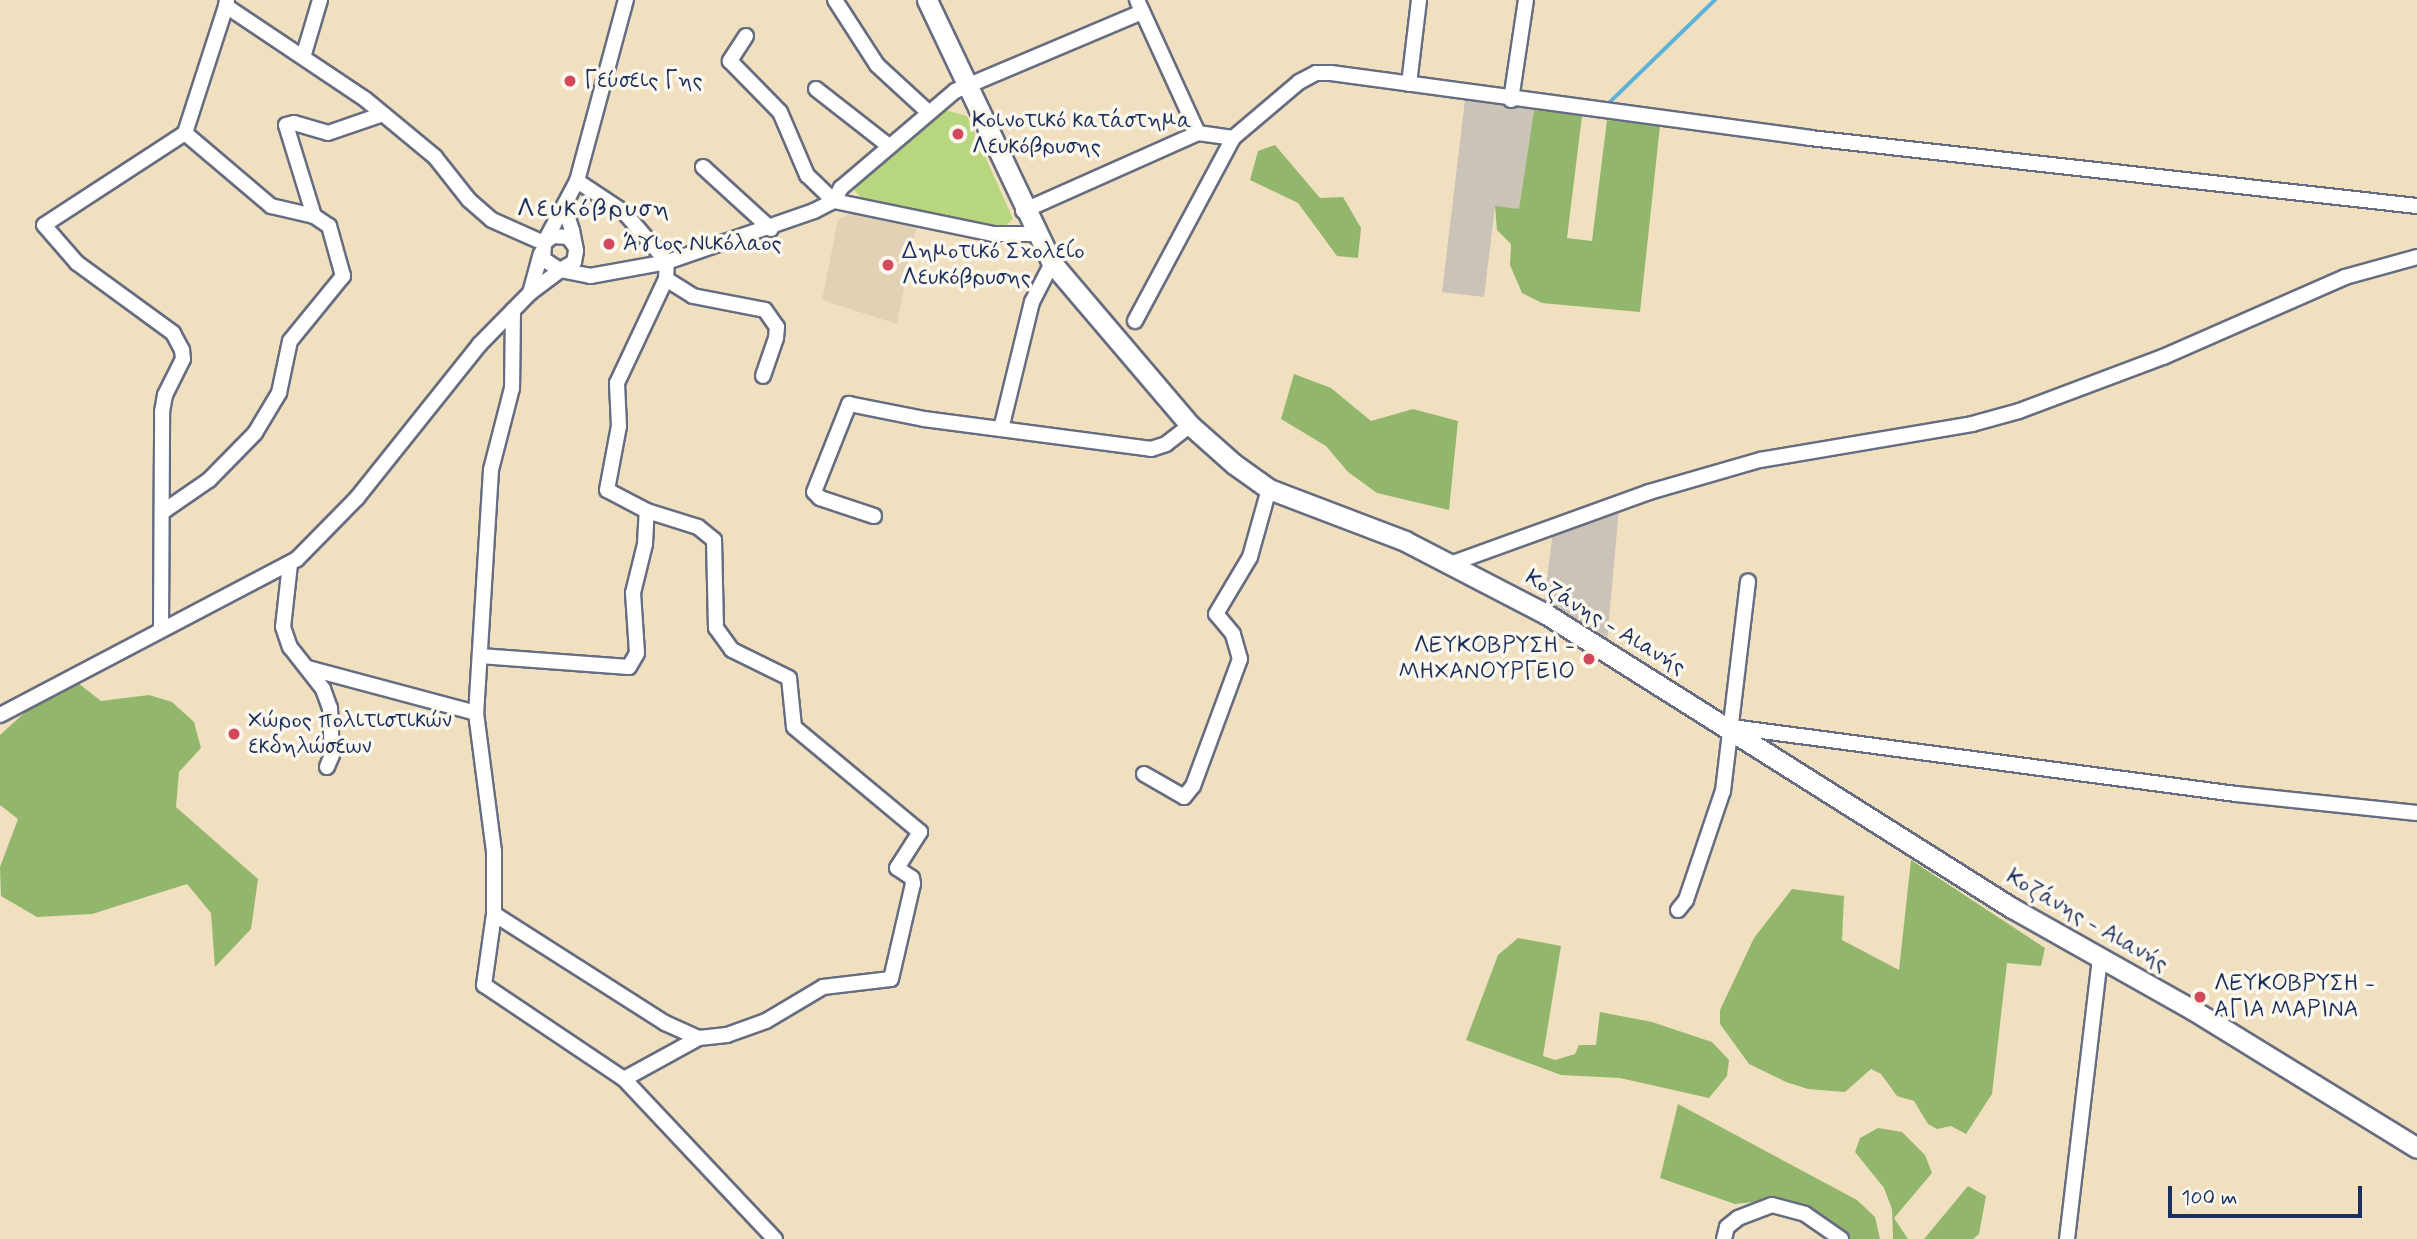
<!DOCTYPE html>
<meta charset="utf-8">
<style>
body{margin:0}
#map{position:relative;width:2417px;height:1239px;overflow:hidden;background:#f0e0c0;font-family:Mynerve,sans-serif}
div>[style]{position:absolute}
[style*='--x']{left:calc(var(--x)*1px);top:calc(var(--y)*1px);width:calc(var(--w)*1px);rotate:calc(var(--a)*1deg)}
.built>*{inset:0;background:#e3d1b6}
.industrial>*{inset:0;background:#cbc3b8}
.green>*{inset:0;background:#b8d67d}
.forest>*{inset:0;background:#92b76c}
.stream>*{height:3.5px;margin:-1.75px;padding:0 1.75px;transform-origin:1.75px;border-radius:1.75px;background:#5cb2d8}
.roads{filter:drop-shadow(2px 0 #666d80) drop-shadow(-2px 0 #666d80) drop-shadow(0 2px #666d80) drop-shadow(0 -2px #666d80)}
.street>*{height:14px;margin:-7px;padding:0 7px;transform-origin:7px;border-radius:7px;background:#fff}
.secondary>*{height:19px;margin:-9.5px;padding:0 9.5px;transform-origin:9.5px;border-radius:9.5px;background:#fff}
.dots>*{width:19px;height:19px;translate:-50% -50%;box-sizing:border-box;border:4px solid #fbf7ec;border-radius:50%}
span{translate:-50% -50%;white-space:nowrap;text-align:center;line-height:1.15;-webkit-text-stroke:7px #fbf7ec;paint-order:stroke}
.poi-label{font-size:23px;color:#1b2f5e}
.left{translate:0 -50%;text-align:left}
.right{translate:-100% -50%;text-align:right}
.street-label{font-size:23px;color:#1b2f5e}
.quarter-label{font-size:26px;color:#1b2f5e;letter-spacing:2px}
.scale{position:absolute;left:2168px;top:1186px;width:194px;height:32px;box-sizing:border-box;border:4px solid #1b2f5e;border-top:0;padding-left:9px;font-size:21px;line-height:24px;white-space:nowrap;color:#1b2f5e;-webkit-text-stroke:5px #fbf7ec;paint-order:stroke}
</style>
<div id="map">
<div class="built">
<div style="clip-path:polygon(858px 211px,917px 223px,897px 324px,822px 300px,838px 219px)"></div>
</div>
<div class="industrial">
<div style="clip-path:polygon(1465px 100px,1534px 110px,1519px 210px,1495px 207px,1484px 297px,1442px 292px)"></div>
<div style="clip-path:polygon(1619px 509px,1607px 642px,1544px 602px,1553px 531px)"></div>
</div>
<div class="green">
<div style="clip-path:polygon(945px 110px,967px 116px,1013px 219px,1003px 228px,860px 197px,855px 191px,854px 185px)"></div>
</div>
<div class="forest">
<div style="clip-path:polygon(1534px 110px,1582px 116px,1567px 238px,1592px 241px,1607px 120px,1660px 126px,1640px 312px,1542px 303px,1522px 293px,1510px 265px,1511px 244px,1497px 230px,1495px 206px,1519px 209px)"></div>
<div style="clip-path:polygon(1275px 145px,1320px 198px,1343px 197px,1361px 228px,1358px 258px,1337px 256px,1298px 203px,1250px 180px,1258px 151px)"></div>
<div style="clip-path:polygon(1294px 374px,1331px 388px,1371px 421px,1413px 409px,1458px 421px,1449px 510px,1377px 493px,1348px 472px,1326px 446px,1281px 419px)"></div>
<div style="clip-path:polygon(78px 683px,101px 701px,149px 695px,172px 702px,194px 722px,201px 748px,179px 772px,176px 807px,258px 879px,251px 929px,215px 967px,211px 913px,187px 884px,92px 914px,37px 917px,1px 896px,0 867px,18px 819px,0 805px,0 735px,32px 706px)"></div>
<div style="clip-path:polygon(1911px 860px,2045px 948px,2041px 966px,2007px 963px,1992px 1094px,1966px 1134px,1951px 1126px,1937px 1129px,1928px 1124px,1914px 1101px,1897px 1096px,1881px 1074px,1871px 1069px,1845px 1092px,1808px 1089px,1786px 1082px,1749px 1064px,1720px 1024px,1720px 1010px,1754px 938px,1792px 889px,1844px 896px,1842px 940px,1899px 970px)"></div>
<div style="clip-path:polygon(1518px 938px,1561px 946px,1543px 1056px,1555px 1060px,1575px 1054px,1579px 1045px,1596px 1045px,1600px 1012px,1652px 1022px,1712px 1042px,1729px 1060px,1727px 1076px,1709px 1098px,1620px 1078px,1561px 1075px,1466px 1040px,1498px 955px)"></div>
<div style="clip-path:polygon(1678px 1104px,1857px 1200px,1875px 1217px,1880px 1239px,1850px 1239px,1817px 1211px,1786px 1199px,1735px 1204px,1660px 1178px)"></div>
<div style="clip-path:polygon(1878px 1128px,1902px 1132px,1925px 1155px,1932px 1173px,1894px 1218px,1908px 1239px,1893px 1239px,1892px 1209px,1884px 1188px,1855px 1152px,1860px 1138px)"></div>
<div style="clip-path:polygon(1968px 1186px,1986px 1196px,1979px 1234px,1973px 1239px,1924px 1239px)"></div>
</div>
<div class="stream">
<div style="--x:1606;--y:106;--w:152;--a:-44.2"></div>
</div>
<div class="roads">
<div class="street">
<div style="--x:227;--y:0;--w:6;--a:99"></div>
<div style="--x:226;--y:6;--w:167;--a:33.8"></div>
<div style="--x:365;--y:99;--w:91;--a:39.6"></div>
<div style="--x:435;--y:157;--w:55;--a:51.7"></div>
<div style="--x:469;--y:200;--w:30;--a:41"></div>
<div style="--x:492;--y:220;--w:57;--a:23.9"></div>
<div style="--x:544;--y:243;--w:70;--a:-62"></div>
<div style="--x:577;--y:181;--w:188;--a:-74.9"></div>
<div style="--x:835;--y:0;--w:77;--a:57.1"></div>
<div style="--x:877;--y:65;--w:68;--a:42.6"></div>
<div style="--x:1137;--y:0;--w:146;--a:65.4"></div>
<div style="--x:746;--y:36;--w:30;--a:123"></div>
<div style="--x:730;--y:61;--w:71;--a:45.6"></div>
<div style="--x:780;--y:112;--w:69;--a:66.8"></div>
<div style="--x:807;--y:175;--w:37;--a:44"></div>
<div style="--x:834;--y:201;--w:162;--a:11.7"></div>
<div style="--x:993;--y:234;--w:42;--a:0"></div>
<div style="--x:304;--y:54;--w:56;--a:-73.5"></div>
<div style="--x:1409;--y:84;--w:85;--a:-83.2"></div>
<div style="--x:816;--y:89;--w:93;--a:38"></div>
<div style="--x:1511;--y:100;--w:101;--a:-81.5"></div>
<div style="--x:703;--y:167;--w:92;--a:42.4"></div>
<div style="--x:565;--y:209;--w:22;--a:72"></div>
<div style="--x:572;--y:230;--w:21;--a:79"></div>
<div style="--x:576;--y:251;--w:11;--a:100"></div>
<div style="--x:574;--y:262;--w:16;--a:150"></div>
<div style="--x:560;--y:270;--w:20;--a:-147"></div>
<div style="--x:543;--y:259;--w:16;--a:-86"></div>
<div style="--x:544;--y:243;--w:11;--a:-38"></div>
<div style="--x:553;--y:236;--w:15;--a:4"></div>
<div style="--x:568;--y:237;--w:11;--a:52"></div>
<div style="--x:1023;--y:211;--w:192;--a:-24"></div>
<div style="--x:1198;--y:133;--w:35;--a:8"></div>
<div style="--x:1233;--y:138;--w:87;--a:-40.3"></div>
<div style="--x:1299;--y:82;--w:19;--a:-28"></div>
<div style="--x:1316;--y:73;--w:15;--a:0"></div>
<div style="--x:1331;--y:73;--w:483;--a:7.7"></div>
<div style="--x:1810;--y:138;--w:611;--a:6.39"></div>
<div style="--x:314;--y:216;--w:95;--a:-107.1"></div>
<div style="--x:286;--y:125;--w:8;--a:-14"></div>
<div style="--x:294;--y:123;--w:35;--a:16"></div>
<div style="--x:328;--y:133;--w:58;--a:-19.1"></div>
<div style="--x:666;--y:279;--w:32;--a:32"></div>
<div style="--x:693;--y:296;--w:73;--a:11"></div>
<div style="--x:765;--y:310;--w:21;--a:55"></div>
<div style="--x:777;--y:327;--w:11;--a:95"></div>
<div style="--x:776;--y:338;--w:40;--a:108.9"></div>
<div style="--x:530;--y:293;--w:41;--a:-74.6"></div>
<div style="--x:513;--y:310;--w:78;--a:90.7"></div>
<div style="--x:512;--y:388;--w:85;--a:104.4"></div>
<div style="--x:491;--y:470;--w:243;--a:93.5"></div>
<div style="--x:476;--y:713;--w:139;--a:82.6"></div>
<div style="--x:494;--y:851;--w:63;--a:90"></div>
<div style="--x:494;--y:914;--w:72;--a:98"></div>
<div style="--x:484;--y:985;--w:169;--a:33.9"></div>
<div style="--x:624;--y:1079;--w:220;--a:46.7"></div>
<div style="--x:1135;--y:321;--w:208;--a:-61.8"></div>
<div style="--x:1001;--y:429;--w:131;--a:-76.3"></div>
<div style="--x:1032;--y:302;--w:44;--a:-62.9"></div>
<div style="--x:164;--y:511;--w:55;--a:-34.6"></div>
<div style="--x:209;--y:480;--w:66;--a:-45.6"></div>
<div style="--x:255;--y:433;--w:47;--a:-59"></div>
<div style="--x:279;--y:393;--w:53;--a:-78.1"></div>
<div style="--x:290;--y:341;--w:84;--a:-50.8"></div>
<div style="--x:343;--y:276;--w:52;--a:-105.6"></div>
<div style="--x:329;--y:226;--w:18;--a:-146"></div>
<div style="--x:314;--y:216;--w:44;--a:-166.9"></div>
<div style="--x:271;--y:206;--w:113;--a:-139.7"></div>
<div style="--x:874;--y:516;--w:57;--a:-161.6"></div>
<div style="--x:820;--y:498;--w:8;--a:-135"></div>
<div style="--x:814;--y:492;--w:95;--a:-68.3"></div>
<div style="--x:849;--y:404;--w:76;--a:11.3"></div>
<div style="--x:924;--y:419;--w:229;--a:7.5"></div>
<div style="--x:1151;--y:449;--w:16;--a:-18"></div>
<div style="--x:1166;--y:444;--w:31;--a:-38"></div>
<div style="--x:1453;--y:563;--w:208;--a:-19.9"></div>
<div style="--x:1649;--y:492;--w:116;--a:-16.1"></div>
<div style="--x:1760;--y:460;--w:215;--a:-9.6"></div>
<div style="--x:1972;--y:424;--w:49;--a:-15.5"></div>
<div style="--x:2019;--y:411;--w:154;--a:-20.6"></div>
<div style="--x:2163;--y:357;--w:199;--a:-23.7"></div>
<div style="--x:2345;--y:277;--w:75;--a:-15.5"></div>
<div style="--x:290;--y:564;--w:63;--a:96.3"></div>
<div style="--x:283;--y:627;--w:21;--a:71"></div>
<div style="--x:290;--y:647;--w:53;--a:51.8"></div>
<div style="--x:323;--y:689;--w:20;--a:70"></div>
<div style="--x:330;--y:708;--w:47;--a:87.6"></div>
<div style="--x:332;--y:755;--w:13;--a:113"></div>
<div style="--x:161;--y:629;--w:217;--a:-89.7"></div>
<div style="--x:162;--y:412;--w:17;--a:-80"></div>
<div style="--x:165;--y:395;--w:40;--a:-63.4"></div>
<div style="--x:183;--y:359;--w:9;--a:-96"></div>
<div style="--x:182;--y:350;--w:19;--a:-118"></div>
<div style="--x:173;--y:333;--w:119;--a:-143.9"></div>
<div style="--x:77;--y:263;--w:50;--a:-131"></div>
<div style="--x:44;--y:225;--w:168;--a:-33.1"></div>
<div style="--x:185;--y:133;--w:133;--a:-72.1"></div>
<div style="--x:480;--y:656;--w:149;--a:4.2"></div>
<div style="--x:629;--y:667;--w:16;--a:-60"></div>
<div style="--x:637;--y:653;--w:60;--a:-93.8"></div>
<div style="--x:633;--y:593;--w:50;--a:-76.2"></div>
<div style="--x:645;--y:544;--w:33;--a:-87"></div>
<div style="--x:308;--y:668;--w:174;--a:15"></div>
<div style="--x:0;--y:715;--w:335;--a:-27.7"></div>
<div style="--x:297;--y:559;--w:86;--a:-45.5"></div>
<div style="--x:357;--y:498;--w:196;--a:-51.4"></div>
<div style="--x:479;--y:345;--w:73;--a:-45.6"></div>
<div style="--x:530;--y:293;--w:38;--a:-37"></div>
<div style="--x:560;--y:270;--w:31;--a:11"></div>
<div style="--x:590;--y:276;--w:78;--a:-10.3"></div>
<div style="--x:667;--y:262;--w:156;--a:-19.1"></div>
<div style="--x:814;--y:211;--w:22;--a:-27"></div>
<div style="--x:834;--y:201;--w:15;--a:-62"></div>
<div style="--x:841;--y:188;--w:150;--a:-40.4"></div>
<div style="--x:955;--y:91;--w:203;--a:-22.9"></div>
<div style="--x:1732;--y:727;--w:508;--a:7.57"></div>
<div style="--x:2236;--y:794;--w:182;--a:6"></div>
<div style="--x:1144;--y:774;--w:46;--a:29.9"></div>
<div style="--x:1184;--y:797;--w:14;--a:-51"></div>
<div style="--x:1193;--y:786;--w:135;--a:-69.7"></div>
<div style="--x:1240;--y:659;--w:26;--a:-106"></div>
<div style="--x:1233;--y:634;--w:26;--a:-130"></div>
<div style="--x:1216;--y:614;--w:66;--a:-59.2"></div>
<div style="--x:1250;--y:557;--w:71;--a:-74.4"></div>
<div style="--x:1678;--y:910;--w:13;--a:-51"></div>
<div style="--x:1686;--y:900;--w:115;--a:-71.3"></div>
<div style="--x:1723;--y:791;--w:211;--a:-83.2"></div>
<div style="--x:494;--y:914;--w:203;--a:32.5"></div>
<div style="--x:665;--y:1023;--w:37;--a:24"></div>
<div style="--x:699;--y:1038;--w:28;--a:-6"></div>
<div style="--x:727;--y:1035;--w:41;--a:-19.7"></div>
<div style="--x:766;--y:1021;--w:66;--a:-30.8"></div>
<div style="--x:823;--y:987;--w:68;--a:-6.7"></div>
<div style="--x:891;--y:979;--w:98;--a:-77"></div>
<div style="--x:913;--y:884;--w:6;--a:-99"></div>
<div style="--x:912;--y:878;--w:18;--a:-146"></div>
<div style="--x:897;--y:868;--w:43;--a:-57.4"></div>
<div style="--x:920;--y:832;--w:164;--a:-140.2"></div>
<div style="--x:794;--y:727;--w:49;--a:-95.8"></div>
<div style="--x:789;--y:678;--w:64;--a:-153.8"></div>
<div style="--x:732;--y:650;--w:27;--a:-126"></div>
<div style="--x:716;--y:628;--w:88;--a:-91.3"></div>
<div style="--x:714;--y:540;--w:21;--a:-141"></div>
<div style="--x:698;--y:527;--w:53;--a:-162.6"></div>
<div style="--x:647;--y:511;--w:45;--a:-152.3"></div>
<div style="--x:607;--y:490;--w:65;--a:-79.4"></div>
<div style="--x:619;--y:426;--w:43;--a:-92.7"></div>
<div style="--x:617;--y:383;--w:115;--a:-64.8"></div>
<div style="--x:666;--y:279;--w:17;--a:-87"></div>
<div style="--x:667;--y:262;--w:66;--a:-130.7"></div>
<div style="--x:624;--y:212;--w:56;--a:-146.6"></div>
<div style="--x:624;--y:1079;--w:85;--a:-28.7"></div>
<div style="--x:1724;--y:1239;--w:12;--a:-76"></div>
<div style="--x:1727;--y:1227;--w:14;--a:-39"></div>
<div style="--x:1738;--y:1218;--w:36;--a:-21"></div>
<div style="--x:1772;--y:1205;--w:34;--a:15"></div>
<div style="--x:1805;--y:1214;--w:44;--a:34.8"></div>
<div style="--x:2067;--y:1239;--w:284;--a:-83.3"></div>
</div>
<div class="secondary">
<div style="--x:927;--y:0;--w:291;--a:64.6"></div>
<div style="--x:1052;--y:263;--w:213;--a:49.6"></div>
<div style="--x:1190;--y:425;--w:59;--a:41.6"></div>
<div style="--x:1234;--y:464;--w:43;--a:35.5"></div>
<div style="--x:1269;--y:489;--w:146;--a:20.9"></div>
<div style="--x:1405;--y:541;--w:159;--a:27.4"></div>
<div style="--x:1546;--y:614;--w:551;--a:32.25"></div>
<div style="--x:2012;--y:908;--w:208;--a:29.4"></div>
<div style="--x:2193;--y:1010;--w:263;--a:31.6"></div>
</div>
</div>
<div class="dots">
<div style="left:570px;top:81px;background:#d1495b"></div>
<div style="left:958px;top:134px;background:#d1495b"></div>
<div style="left:609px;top:244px;background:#d1495b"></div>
<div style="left:888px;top:265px;background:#d1495b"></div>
<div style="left:1589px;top:659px;background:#d1495b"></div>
<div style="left:234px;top:734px;background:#d1495b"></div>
<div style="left:2200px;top:997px;background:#d1495b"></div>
</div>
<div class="poi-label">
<span class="left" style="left:584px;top:81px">Γεύσεις Γης</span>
<span class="left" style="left:972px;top:134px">Κοινοτικό κατάστημα<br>Λευκόβρυσης</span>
<span class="left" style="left:623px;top:244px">Άγιος Νικόλαος</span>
<span class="left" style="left:902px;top:265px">Δημοτικό Σχολείο<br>Λευκόβρυσης</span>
<span class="right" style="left:1575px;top:659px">ΛΕΥΚΟΒΡΥΣΗ -<br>ΜΗΧΑΝΟΥΡΓΕΙΟ</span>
<span class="left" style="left:248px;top:734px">Χώρος πολιτιστικών<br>εκδηλώσεων</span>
<span class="left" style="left:2214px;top:997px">ΛΕΥΚΟΒΡΥΣΗ -<br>ΑΓΙΑ ΜΑΡΙΝΑ</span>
</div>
<div class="street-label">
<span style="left:1605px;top:623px;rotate:31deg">Κοζάνης - Αιανής</span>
<span style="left:2087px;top:921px;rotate:30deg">Κοζάνης - Αιανής</span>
</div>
<div class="quarter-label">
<span style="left:594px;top:210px">Λευκόβρυση</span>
</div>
<div class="scale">100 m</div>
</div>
